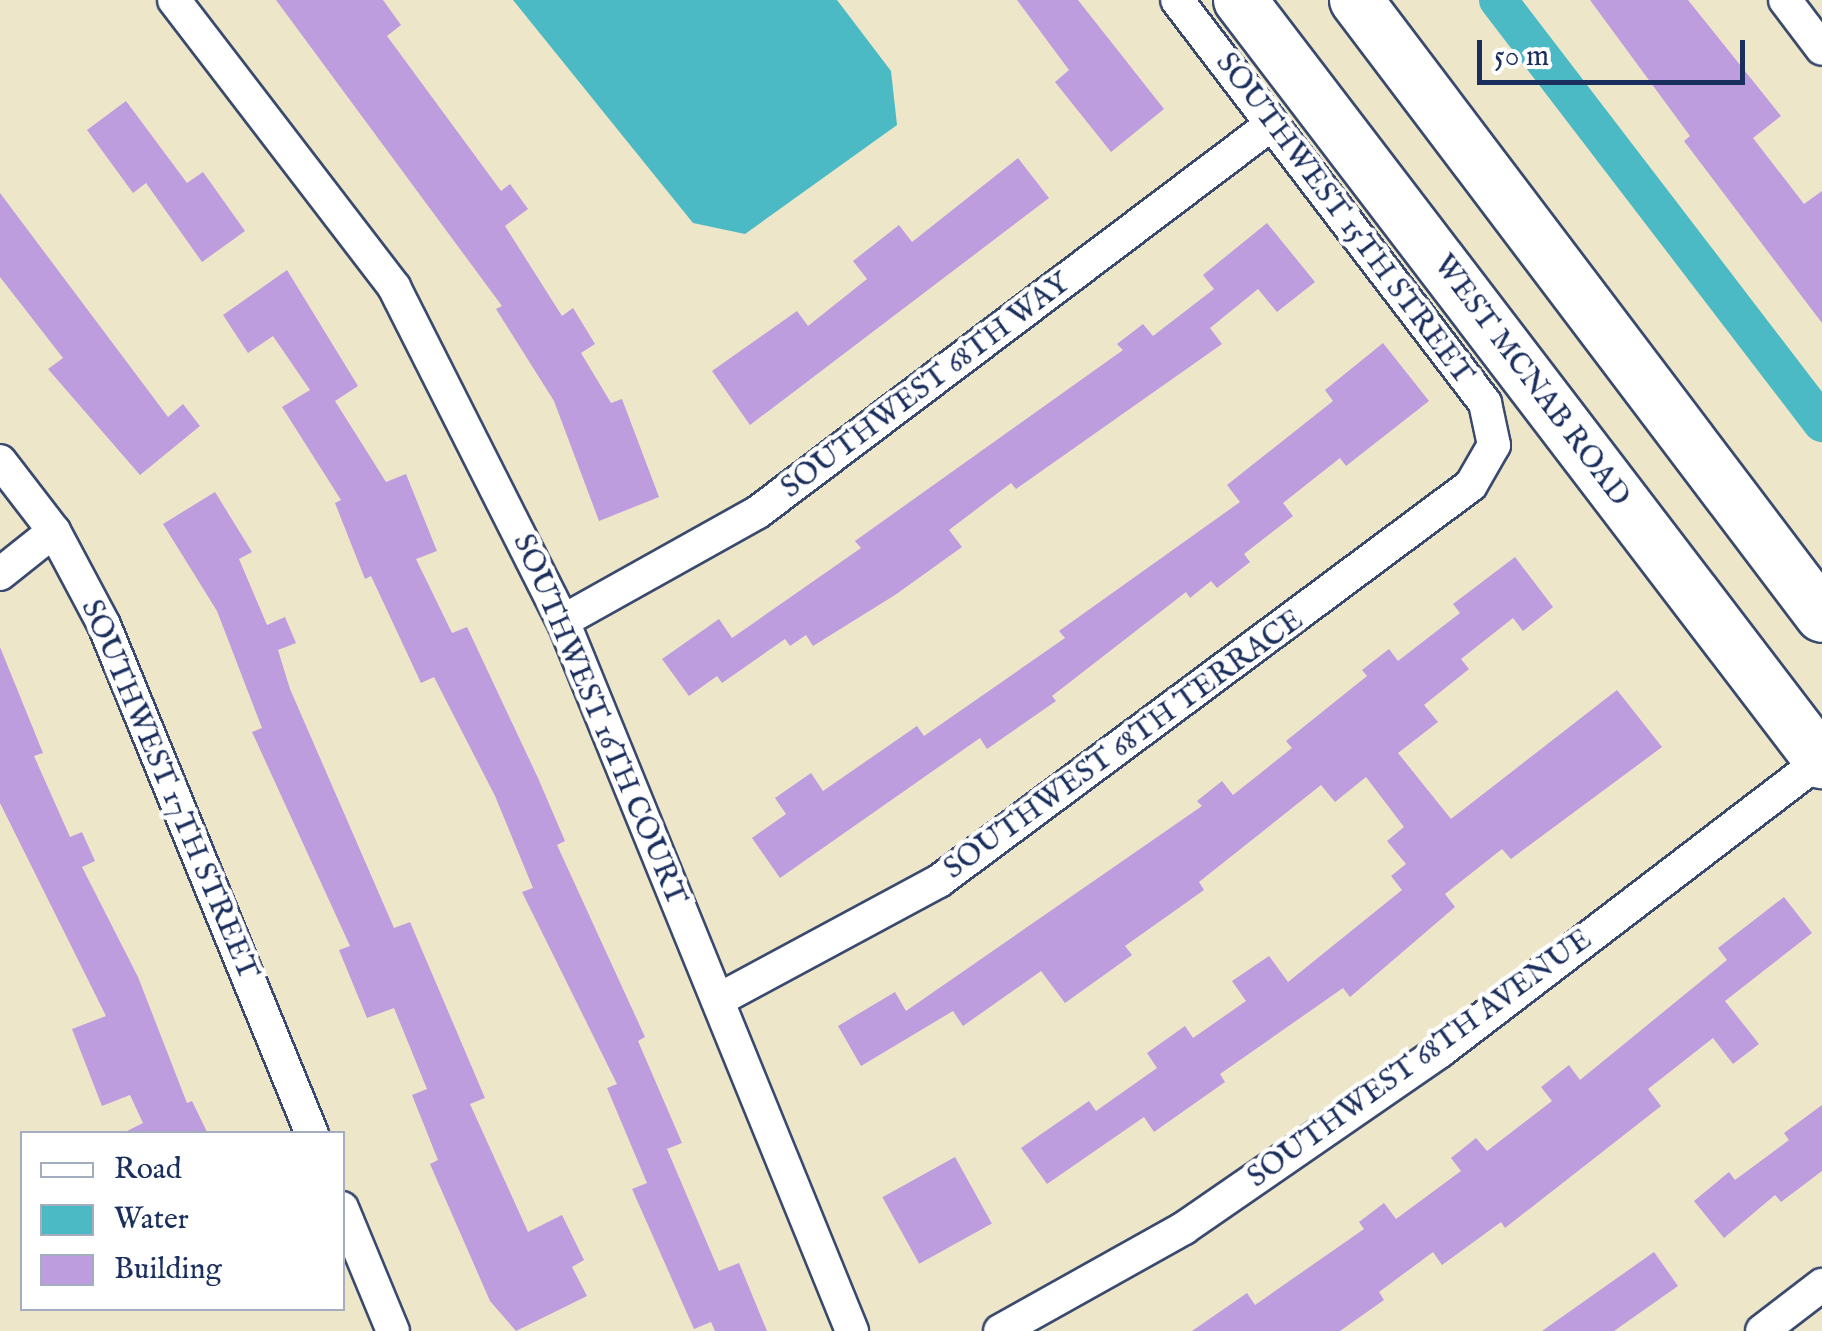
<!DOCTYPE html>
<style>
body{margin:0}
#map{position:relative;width:1822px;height:1331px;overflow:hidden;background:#ede6c9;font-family:"IM FELL English",serif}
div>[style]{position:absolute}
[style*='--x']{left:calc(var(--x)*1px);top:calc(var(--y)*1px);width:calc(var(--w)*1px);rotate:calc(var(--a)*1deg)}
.water>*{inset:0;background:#4cbac4}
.canal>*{height:38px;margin:-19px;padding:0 19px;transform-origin:19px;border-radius:19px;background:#4cbac4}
.building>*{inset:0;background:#be9ddf;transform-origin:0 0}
.roads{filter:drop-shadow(2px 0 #3a4a6e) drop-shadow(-2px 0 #3a4a6e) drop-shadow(0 2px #3a4a6e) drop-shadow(0 -2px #3a4a6e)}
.minor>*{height:32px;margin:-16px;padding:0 16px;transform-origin:16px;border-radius:16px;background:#fff}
.primary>*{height:52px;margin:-26px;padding:0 26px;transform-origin:26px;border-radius:26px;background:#fff}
span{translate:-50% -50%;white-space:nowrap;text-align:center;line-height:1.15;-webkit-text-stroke:9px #fff;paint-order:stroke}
.street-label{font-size:30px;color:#1b2f5e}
.legend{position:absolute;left:20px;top:1131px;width:325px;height:180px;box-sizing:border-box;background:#fff;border:2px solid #a4acbf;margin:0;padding:12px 18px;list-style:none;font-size:30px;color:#1b2f5e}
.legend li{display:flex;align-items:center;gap:20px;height:50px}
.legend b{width:50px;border:2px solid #a4acbf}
.scale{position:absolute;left:1477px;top:40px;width:268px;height:45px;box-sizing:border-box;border:5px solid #1b2f5e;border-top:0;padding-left:12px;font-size:30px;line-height:35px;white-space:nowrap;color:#1b2f5e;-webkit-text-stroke:8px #fff;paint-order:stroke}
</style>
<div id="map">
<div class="water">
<div style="clip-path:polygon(513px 0,837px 0,891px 71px,897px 125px,745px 234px,693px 223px)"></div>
</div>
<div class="canal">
<div style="--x:1498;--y:0;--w:533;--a:52.55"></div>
</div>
<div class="building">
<div style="clip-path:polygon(276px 0,383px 0,401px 25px,387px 36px,501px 191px,510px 184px,528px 209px,505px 226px,562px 316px,573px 308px,595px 344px,581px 353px,611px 403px,622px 399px,659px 497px,599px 521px,554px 401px,496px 309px,502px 306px)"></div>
<div style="clip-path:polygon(1017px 0,1078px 0,1164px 109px,1111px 152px,1055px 82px,1069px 70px)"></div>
<div style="clip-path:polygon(1590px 0,1688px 0,1781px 116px,1753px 138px,1804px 204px,1822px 191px,1822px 323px,1684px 141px,1690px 136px)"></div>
<div style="clip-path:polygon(126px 101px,187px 183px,203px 172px,245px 231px,202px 262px,146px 183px,133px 193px,87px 130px)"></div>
<div style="clip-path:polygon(1018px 158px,1049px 198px,750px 425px,712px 371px,797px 311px,808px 326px,867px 279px,853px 261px,899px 225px,912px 242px)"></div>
<div style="clip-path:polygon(0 193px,168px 417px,183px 404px,200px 426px,140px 475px,48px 369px,63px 358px,0 277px)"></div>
<div style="clip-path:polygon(1267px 223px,1315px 282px,1277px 312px,1258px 289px,1210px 328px,1222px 344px,1016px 489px,1011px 483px,949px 530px,962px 547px,895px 595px,813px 646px,806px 635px,790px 646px,785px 639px,722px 683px,717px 676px,689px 696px,662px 659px,719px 619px,732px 638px,861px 548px,855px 541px,1123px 350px,1117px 344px,1143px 324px,1153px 336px,1214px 289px,1203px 275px)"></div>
<div style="clip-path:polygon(287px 270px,358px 386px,335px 401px,386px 482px,406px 474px,437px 551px,416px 559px,452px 633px,467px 627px,538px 778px,565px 841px,557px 845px,645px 1037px,638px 1041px,682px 1143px,667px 1149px,719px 1271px,739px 1263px,767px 1331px,715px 1331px,711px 1322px,694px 1329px,632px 1189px,647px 1183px,607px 1088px,617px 1084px,522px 892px,533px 888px,495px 796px,434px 677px,421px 683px,371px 576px,365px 579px,335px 503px,341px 500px,282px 407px,310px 390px,273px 336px,248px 353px,223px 315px)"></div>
<div style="clip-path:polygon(1383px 343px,1429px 401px,1346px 466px,1340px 458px,1283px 503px,1293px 516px,1244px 554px,1250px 562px,1217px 588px,1211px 581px,1190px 598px,1186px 592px,1052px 696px,1056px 701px,987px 749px,980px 738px,780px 878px,752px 838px,786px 814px,775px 798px,811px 773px,823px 791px,917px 726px,924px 736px,1065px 638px,1059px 631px,1240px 502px,1227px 485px,1333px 401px,1325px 390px)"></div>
<div style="clip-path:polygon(215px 492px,252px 552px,239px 559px,267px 625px,285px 617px,296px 643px,278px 650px,290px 689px,394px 928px,410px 922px,485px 1098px,470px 1104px,528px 1232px,562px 1215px,584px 1260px,572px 1267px,587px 1296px,516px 1331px,490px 1301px,430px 1164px,438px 1160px,412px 1095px,427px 1089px,394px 1008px,367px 1018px,339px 950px,350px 946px,252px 732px,262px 728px,217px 611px,163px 524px)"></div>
<div style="clip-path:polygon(1515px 557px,1553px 607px,1523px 631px,1513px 618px,1461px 659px,1469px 669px,1424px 705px,1438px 722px,1398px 753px,1451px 819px,1617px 690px,1662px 747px,1511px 859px,1502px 849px,1445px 894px,1455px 907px,1350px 997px,1343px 988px,1220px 1074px,1225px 1082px,1154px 1132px,1144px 1117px,1047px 1184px,1021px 1148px,1089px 1101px,1096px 1111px,1157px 1068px,1147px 1053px,1185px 1026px,1193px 1038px,1246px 1001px,1232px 981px,1269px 956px,1288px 982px,1402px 890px,1391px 876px,1406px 864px,1387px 841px,1404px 827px,1366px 777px,1335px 802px,1321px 785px,1199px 882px,1204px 890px,1125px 946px,1132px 955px,1065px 1003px,1041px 971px,963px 1026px,953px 1011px,861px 1066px,838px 1026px,895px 992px,906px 1011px,1202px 806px,1197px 801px,1222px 781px,1233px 795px,1292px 748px,1286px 741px,1367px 676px,1362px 670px,1389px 649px,1398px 661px,1460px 613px,1453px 604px)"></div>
<div style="clip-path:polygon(0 647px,43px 753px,34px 756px,70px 837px,82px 832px,95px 861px,82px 867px,138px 977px,187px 1103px,192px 1101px,208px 1134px,121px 1134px,143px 1123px,130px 1095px,102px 1106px,72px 1029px,106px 1016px,0 803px)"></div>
<div style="clip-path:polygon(1784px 897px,1812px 933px,1725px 1001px,1759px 1044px,1733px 1064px,1713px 1038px,1648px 1089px,1661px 1106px,1505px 1228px,1501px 1222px,1442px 1265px,1433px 1252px,1379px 1292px,1384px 1300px,1340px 1331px,1192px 1331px,1247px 1293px,1255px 1305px,1364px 1229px,1359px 1222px,1384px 1203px,1396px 1219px,1461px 1171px,1451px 1158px,1476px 1138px,1487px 1151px,1552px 1101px,1541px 1087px,1569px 1065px,1580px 1080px,1727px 960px,1718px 948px)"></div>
<div style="clip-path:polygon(1822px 1105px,1822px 1171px,1781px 1202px,1775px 1195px,1724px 1238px,1694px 1201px,1729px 1172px,1735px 1180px,1789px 1140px,1784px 1133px)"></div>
<div style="left:955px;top:1157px;width:76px;height:83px;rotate:61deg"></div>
<div style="clip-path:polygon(1654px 1252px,1678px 1286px,1614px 1331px,1542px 1331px)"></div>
</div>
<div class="roads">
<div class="minor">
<div style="--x:174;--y:0;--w:362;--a:52.5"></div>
<div style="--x:394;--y:287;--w:374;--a:63.2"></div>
<div style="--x:563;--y:621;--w:767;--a:67.85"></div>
<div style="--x:1785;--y:0;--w:61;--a:52.9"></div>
<div style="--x:0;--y:461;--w:88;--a:52.4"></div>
<div style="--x:54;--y:531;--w:106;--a:62"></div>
<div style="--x:104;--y:625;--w:550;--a:67.77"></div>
<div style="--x:0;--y:574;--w:69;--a:-38.5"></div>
<div style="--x:563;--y:621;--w:223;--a:-29.2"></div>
<div style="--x:758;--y:512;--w:644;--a:-37.05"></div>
<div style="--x:718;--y:1000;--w:251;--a:-28.3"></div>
<div style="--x:939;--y:881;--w:663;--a:-36.66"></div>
<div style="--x:1471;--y:485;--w:46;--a:-60.1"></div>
<div style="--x:1494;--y:445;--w:43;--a:-102.1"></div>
<div style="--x:1485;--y:403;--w:507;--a:-127.39"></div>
<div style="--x:342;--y:1208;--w:133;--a:67.5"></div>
<div style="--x:1000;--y:1331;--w:211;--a:-29.2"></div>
<div style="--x:1184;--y:1228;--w:310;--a:-34.6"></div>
<div style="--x:1439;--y:1052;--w:482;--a:-37.4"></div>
<div style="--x:1762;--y:1331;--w:76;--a:-37.5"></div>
</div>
<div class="primary">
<div style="--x:1240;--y:0;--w:959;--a:52.63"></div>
<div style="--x:1356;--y:0;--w:772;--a:52.89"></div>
</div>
</div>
<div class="street-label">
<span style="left:1344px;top:219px;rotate:53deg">SOUTHWEST 15TH STREET</span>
<span style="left:1531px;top:381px;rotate:53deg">WEST MCNAB ROAD</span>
<span style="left:926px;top:386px;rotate:-37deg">SOUTHWEST 68TH WAY</span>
<span style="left:599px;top:720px;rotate:67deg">SOUTHWEST 16TH COURT</span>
<span style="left:1124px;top:745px;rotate:-36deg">SOUTHWEST 68TH TERRACE</span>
<span style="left:169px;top:790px;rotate:67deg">SOUTHWEST 17TH STREET</span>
<span style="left:1420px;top:1059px;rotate:-36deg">SOUTHWEST 68TH AVENUE</span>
</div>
<ul class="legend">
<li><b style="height:12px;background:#fff"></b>Road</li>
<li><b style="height:28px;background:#4cbac4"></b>Water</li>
<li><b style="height:28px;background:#be9ddf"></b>Building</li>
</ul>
<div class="scale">50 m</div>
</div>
